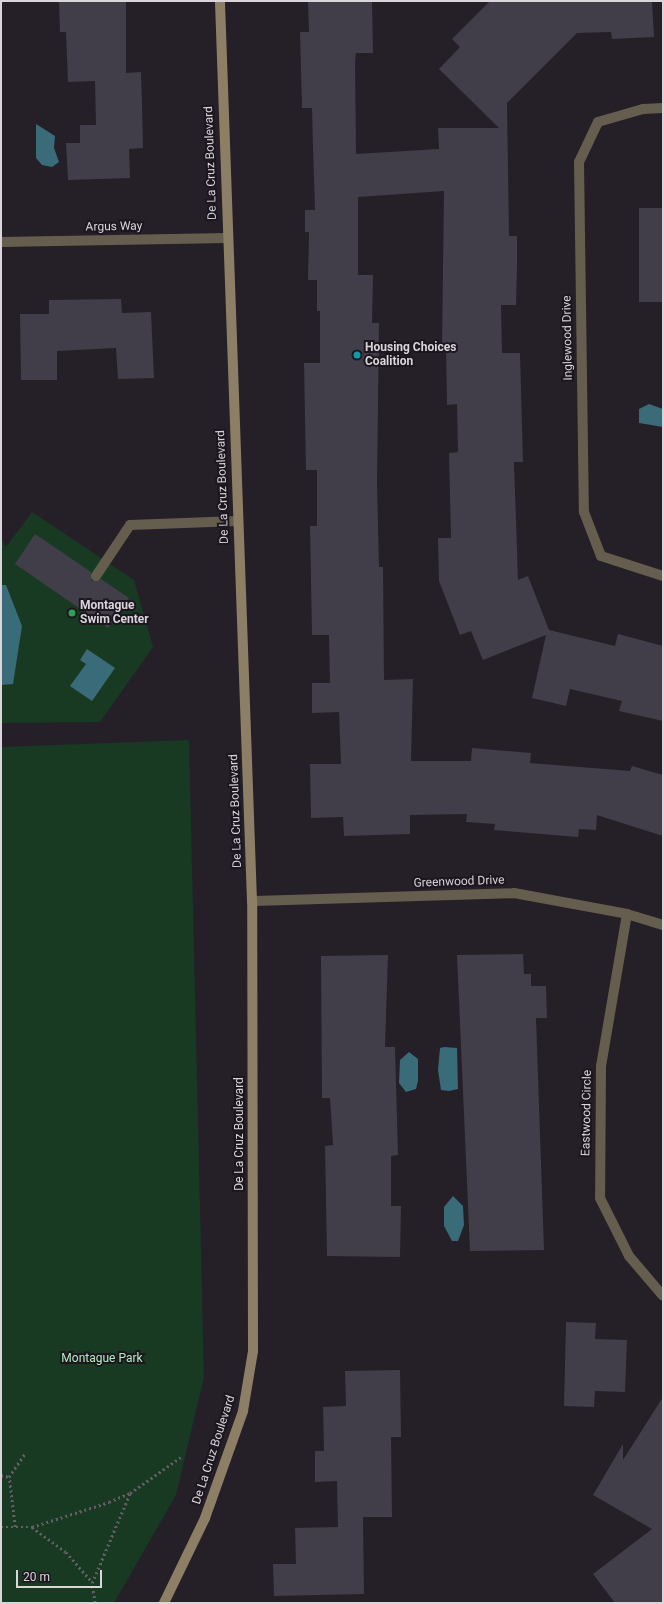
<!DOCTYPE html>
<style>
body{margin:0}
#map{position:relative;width:664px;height:1604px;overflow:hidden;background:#251f27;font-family:Roboto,sans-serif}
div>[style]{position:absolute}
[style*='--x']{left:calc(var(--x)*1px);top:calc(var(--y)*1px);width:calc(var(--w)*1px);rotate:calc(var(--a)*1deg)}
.green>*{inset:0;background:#183a23}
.water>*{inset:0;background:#396b79}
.building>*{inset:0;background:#413e49;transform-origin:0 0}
.path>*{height:2.5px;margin-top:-1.25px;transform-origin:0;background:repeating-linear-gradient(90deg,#645e66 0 2px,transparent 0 5px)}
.lane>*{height:10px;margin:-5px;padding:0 5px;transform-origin:5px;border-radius:5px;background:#655d4e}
.street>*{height:10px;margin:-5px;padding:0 5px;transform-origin:5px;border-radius:5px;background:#655d4e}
.secondary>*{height:10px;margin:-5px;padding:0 5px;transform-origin:5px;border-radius:5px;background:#8c7f66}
.dots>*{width:11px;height:11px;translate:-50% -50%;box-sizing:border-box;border:2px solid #1c161e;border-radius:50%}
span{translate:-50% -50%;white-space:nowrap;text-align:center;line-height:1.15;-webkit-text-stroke:4px #1c161e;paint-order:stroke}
.street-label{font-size:12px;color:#d9d5db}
.poi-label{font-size:12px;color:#d9d5db;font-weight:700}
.left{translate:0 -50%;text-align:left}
.park-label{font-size:12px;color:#b0edc0}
.frame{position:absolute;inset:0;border:2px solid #d9d5db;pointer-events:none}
.scale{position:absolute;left:16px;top:1570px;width:86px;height:18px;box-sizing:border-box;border:2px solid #d9d5db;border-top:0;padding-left:5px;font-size:12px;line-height:14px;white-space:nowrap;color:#d9d5db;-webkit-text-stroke:3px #1c161e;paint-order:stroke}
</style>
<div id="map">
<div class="green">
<div style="clip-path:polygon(32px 512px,134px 580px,153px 647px,100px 722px,1px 723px,1px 538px,6px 547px)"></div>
<div style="clip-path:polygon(189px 740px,204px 1377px,176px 1495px,114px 1603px,1px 1603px,1px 747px)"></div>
</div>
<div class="water">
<div style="clip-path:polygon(36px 124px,55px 136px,54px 148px,59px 162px,52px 167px,42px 165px,36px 158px)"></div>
<div style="clip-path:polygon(649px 404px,663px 409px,663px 427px,639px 423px,639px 409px)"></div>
<div style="clip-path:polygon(1px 585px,6px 585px,22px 626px,13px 684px,1px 685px)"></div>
<div style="clip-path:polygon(87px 649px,115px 668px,92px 701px,70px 686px,86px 664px,80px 660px)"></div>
<div style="clip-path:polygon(444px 1047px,457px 1048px,458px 1089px,449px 1091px,441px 1090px,438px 1070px,440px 1048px)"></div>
<div style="clip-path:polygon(409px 1052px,418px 1059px,418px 1081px,416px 1089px,406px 1092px,399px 1083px,400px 1060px)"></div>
<div style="clip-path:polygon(453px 1196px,463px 1206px,464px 1225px,458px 1241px,452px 1241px,444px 1226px,444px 1207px)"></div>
</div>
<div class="building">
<div style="clip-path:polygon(59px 1px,126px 1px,126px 73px,141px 72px,142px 104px,143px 148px,129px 149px,130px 178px,68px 180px,66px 143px,80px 143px,80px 125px,96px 125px,95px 81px,68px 82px,66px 32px,60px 32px)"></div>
<div style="clip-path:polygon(372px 1px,373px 53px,356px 53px,355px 61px,356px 154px,439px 149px,438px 128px,499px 128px,439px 69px,460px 47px,452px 39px,490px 1px,652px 1px,654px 37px,612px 39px,611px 32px,577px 33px,507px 103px,509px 236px,517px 236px,517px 266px,516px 305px,501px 305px,502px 353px,520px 353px,523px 462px,514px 462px,518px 580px,528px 576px,549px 630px,615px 646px,618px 634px,663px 646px,663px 721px,619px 711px,622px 701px,570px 689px,566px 706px,532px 698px,546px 635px,483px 660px,471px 631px,460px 635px,439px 581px,438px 538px,451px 538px,449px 453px,458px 452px,457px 404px,447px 405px,446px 346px,442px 346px,444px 191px,358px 197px,358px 275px,373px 275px,372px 323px,379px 323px,377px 483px,379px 567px,383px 567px,384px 680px,413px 679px,411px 761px,471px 761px,472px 748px,531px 753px,530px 763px,630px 771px,632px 766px,663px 775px,663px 836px,597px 815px,596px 830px,579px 829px,578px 837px,494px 830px,495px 824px,466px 822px,467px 814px,410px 815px,410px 834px,344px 836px,343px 817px,311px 818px,310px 764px,341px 764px,339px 712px,312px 713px,312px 683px,330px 683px,329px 635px,312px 635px,310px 526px,317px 526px,317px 470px,306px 470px,304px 363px,320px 363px,320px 311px,317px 311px,317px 280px,308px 280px,309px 232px,305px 232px,305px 210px,315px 210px,313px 148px,312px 108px,302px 108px,300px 32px,309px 32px,308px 2px)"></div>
<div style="left:663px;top:208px;width:94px;height:24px;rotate:90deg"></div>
<div style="clip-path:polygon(121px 299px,122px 313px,151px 312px,154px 378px,118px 379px,116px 348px,57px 351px,57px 380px,21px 380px,20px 314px,49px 314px,49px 300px)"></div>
<div style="clip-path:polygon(35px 534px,91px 572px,92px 581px,101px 579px,129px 598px,108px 628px,15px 564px)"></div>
<div style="clip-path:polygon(523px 954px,524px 974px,531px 974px,531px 986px,546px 986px,547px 1018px,536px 1018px,544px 1250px,470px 1251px,457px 955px)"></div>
<div style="clip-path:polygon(388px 955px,385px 1047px,395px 1047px,398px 1155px,391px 1156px,391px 1206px,401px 1206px,400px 1257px,327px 1256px,325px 1146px,333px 1145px,330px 1098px,322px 1098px,321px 956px)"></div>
<div style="clip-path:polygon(566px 1322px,596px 1323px,595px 1339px,627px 1340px,625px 1392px,595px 1391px,594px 1407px,564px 1406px)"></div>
<div style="clip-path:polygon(400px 1370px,401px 1437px,391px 1437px,392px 1517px,363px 1517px,364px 1594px,274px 1596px,273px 1564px,296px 1564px,295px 1528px,338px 1527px,337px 1481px,315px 1482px,315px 1451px,324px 1451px,323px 1407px,346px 1406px,345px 1371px)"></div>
<div style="clip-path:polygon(663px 1397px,663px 1603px,615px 1603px,593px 1574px,652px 1529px,593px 1495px,623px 1444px,623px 1460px)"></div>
</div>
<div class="path">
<div style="--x:1;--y:1475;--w:8;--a:14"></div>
<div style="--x:1;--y:1527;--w:31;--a:0"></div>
<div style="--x:32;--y:1527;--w:81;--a:-18"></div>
<div style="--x:109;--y:1502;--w:23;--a:-23"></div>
<div style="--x:130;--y:1493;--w:62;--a:-35.2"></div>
<div style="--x:15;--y:1527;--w:50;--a:-96.8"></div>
<div style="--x:9;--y:1477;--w:29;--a:-56"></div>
<div style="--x:32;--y:1527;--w:42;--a:36.3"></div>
<div style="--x:66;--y:1552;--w:40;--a:49"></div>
<div style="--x:95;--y:1603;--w:20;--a:-99"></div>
<div style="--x:92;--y:1583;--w:98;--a:-67.1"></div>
</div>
<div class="lane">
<div style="--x:96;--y:576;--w:61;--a:-56.3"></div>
<div style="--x:130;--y:525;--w:108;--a:-2.1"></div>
</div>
<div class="street">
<div style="--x:663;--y:108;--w:20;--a:177"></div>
<div style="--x:643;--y:109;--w:47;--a:163.9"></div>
<div style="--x:598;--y:122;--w:44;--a:115.4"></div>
<div style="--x:579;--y:162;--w:350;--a:89.2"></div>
<div style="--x:584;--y:512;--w:47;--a:68.9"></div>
<div style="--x:601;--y:556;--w:65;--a:17.9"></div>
<div style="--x:1;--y:242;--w:226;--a:-1"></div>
<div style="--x:252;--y:901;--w:262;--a:-1.7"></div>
<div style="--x:514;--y:893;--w:115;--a:10.5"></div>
<div style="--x:627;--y:914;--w:38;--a:17"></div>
<div style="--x:627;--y:914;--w:154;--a:99.7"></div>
<div style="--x:601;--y:1066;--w:132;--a:90.4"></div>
<div style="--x:600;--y:1198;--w:65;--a:63.4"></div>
<div style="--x:629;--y:1256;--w:52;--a:49.6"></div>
</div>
<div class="secondary">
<div style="--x:164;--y:1603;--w:94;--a:-64.2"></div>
<div style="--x:205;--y:1518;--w:114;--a:-70.4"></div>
<div style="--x:243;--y:1411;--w:61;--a:-80.5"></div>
<div style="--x:253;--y:1351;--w:450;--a:-90.1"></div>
<div style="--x:252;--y:901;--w:901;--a:-92.04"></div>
</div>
<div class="dots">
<div style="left:357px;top:355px;background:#0f9aa8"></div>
<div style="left:72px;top:613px;background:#2e9e5b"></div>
</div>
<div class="street-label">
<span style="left:211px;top:163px;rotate:-92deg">De La Cruz Boulevard</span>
<span style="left:114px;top:227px;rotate:-1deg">Argus Way</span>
<span style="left:568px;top:338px;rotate:-91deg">Inglewood Drive</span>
<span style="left:223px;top:487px;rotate:-92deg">De La Cruz Boulevard</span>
<span style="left:236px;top:811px;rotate:-92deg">De La Cruz Boulevard</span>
<span style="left:459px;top:882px;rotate:-2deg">Greenwood Drive</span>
<span style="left:587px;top:1113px;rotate:-89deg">Eastwood Circle</span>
<span style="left:240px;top:1134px;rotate:-90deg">De La Cruz Boulevard</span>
<span style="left:214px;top:1450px;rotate:-72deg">De La Cruz Boulevard</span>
</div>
<div class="poi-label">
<span class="left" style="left:365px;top:355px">Housing Choices<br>Coalition</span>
<span class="left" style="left:80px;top:613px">Montague<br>Swim Center</span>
</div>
<div class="park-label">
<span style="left:102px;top:1359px">Montague Park</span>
</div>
<div class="frame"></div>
<div class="scale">20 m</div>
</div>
